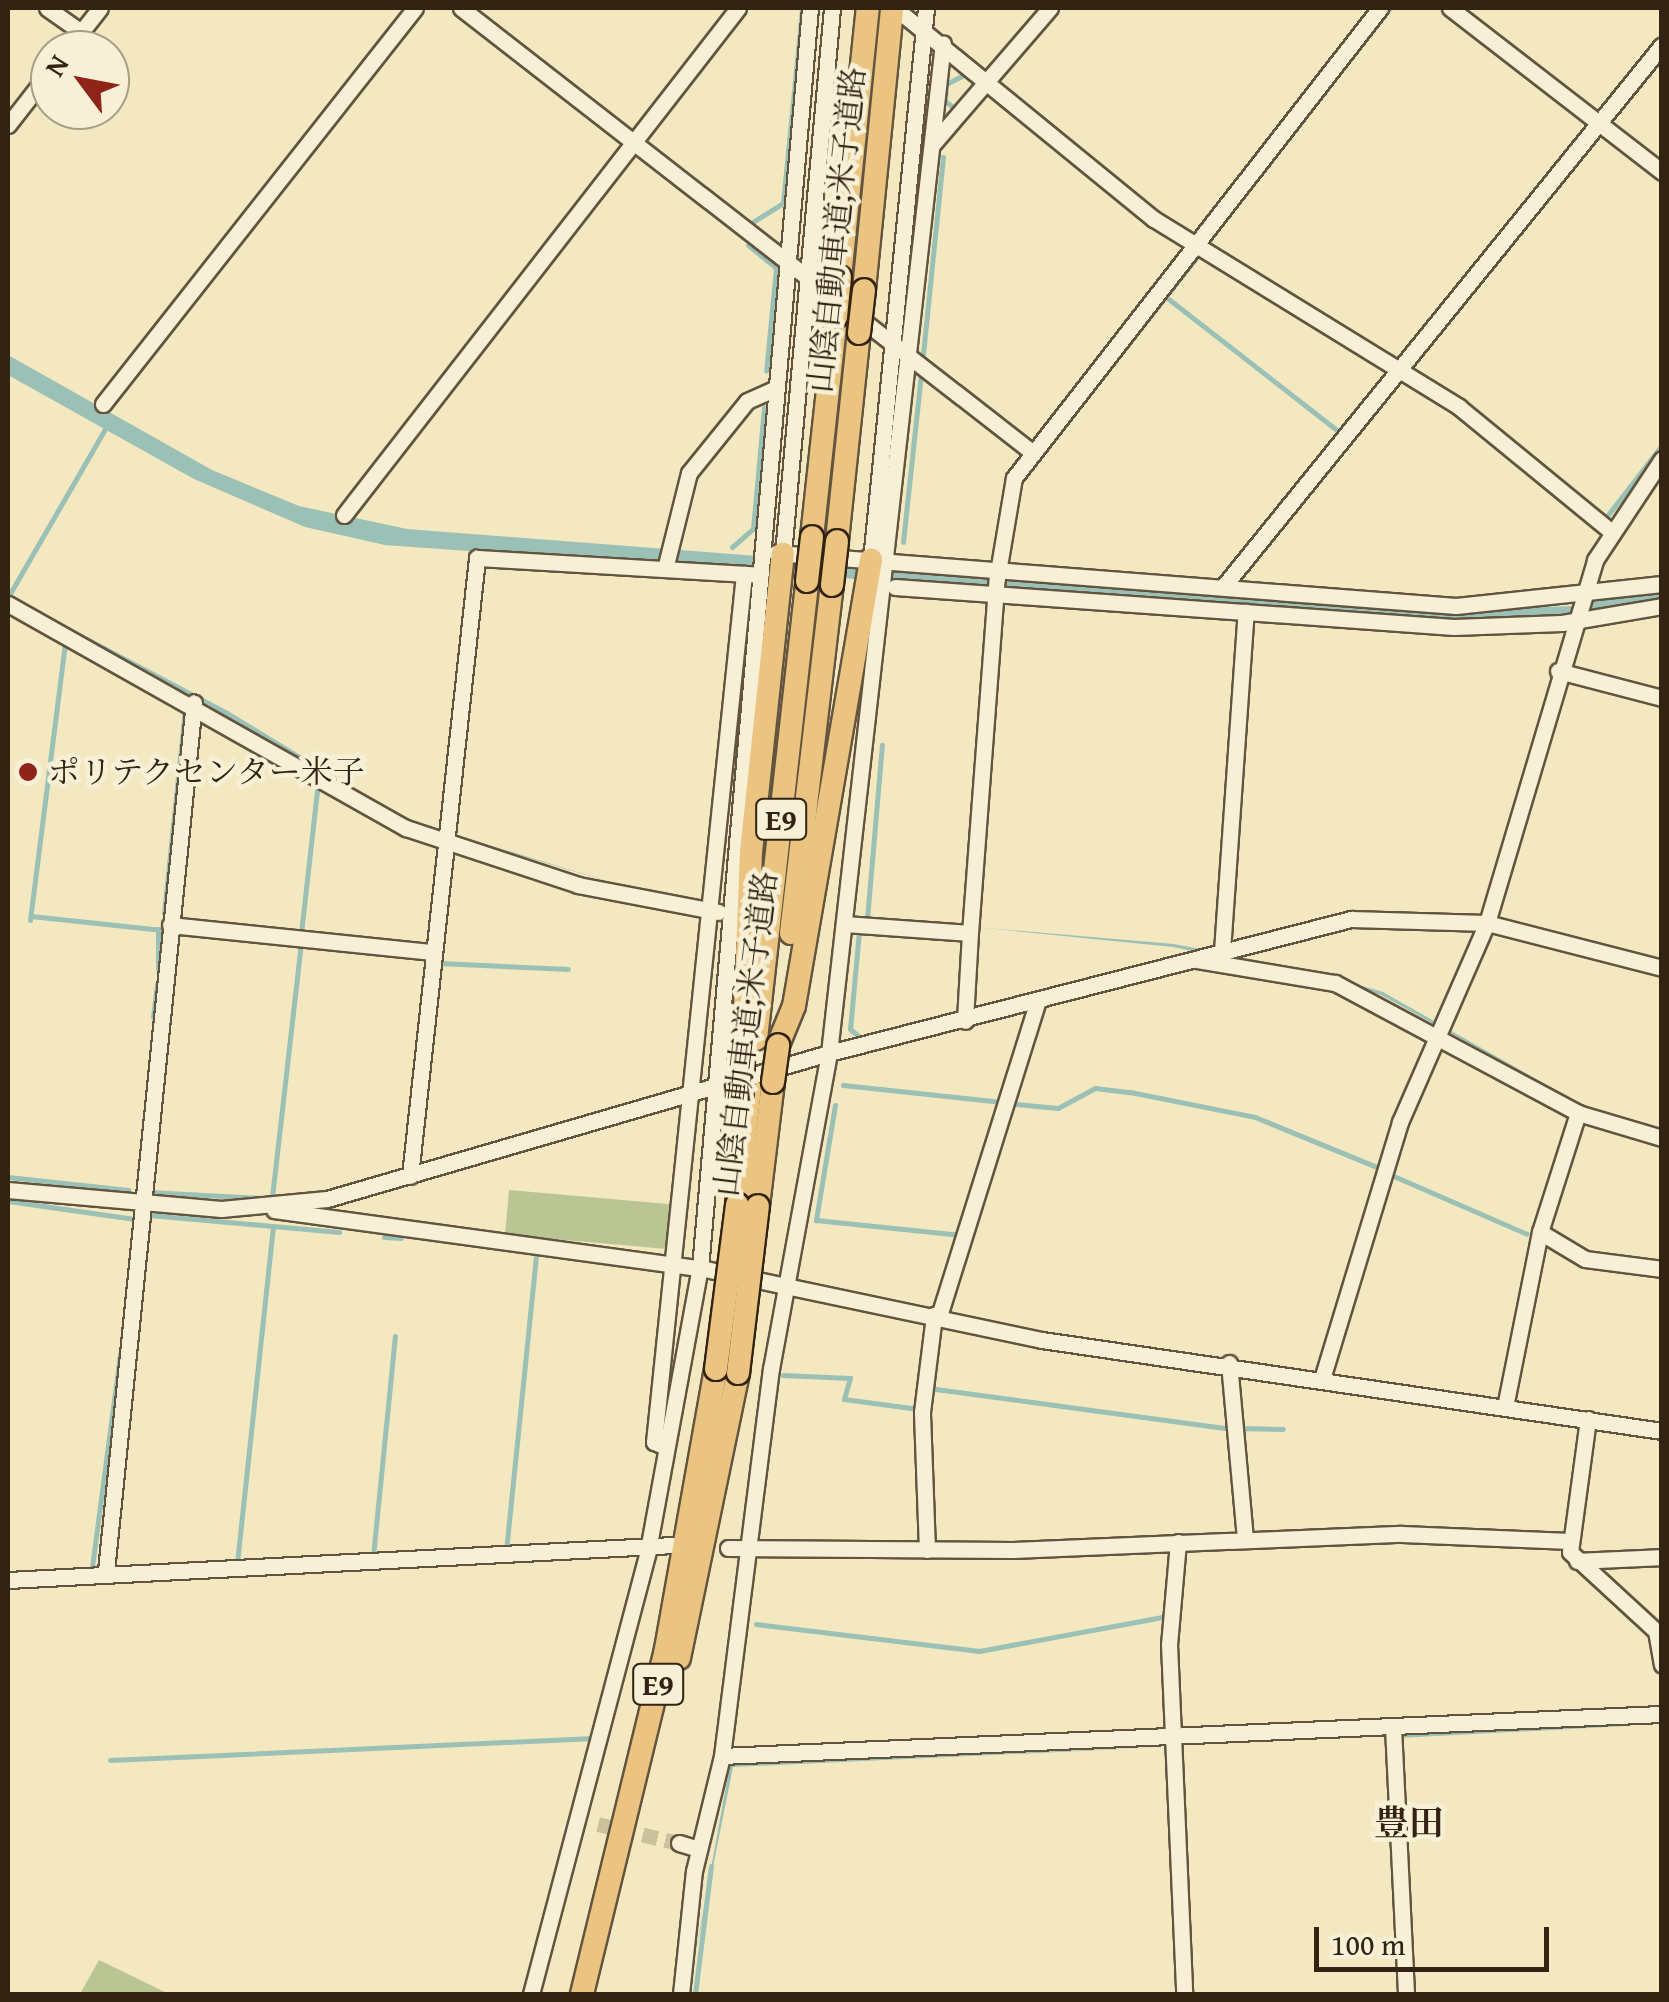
<!DOCTYPE html>
<meta charset="utf-8">
<style>
body{margin:0}
#map{position:relative;width:1669px;height:2002px;overflow:hidden;background:#f3e8c0;font-family:"Gentium Book Plus","Noto Serif JP",serif}
div>[style]{position:absolute}
[style*='--x']{left:calc(var(--x)*1px);top:calc(var(--y)*1px);width:calc(var(--w)*1px);rotate:calc(var(--a)*1deg)}
.green>*{inset:0;background:#b9c694;transform-origin:0 0}
.water>*{inset:0;background:#9bc0b6}
.stream>*{height:5px;margin:-2.5px;padding:0 2.5px;transform-origin:2.5px;border-radius:2.5px;background:#9bc0b6}
.minor-tunnel>*{height:15px;margin-top:-7.5px;transform-origin:0;background:repeating-linear-gradient(90deg,#ccc19d 0 15px,transparent 0 23px)}
.roads{filter:drop-shadow(2px 0 #62543e) drop-shadow(-2px 0 #62543e) drop-shadow(0 2px #62543e) drop-shadow(0 -2px #62543e)}
.minor>*{height:15px;margin:-7.5px;padding:0 7.5px;transform-origin:7.5px;border-radius:7.5px;background:#f7f0d6}
.highway>*{height:22px;margin:-11px;padding:0 11px;transform-origin:11px;border-radius:11px;background:#eac480}
.bridges{filter:drop-shadow(2px 0 #322313) drop-shadow(-2px 0 #322313) drop-shadow(0 2px #322313) drop-shadow(0 -2px #322313)}
.highway-bridge>*{height:22px;margin:-11px;padding:0 11px;transform-origin:11px;border-radius:11px;background:#eac480}
.dots>*{width:28px;height:28px;translate:-50% -50%;box-sizing:border-box;border:5px solid #f7f0d6;border-radius:50%}
span{translate:-50% -50%;white-space:nowrap;text-align:center;line-height:1.15;-webkit-text-stroke:9px #f7f0d6;paint-order:stroke}
.shield-label span{padding:2px 8px;background:#f7f0d6;border:2px solid;border-radius:8px;-webkit-text-stroke-width:0}
.shield-label{font-size:30px;color:#322313;font-weight:700}
.street-label{font-size:32px;color:#322313}
.poi-label{font-size:32px;color:#322313}
.left{translate:0 -50%;text-align:left}
.neighbourhood-label{font-size:35px;color:#322313;font-weight:700}
.frame{position:absolute;inset:0;border:10px solid #322313;pointer-events:none}
.north{position:absolute;left:30px;top:30px;width:100px;height:100px;box-sizing:border-box;background:#f7f0d6;border:2px solid #a89e88;border-radius:50%;rotate:302deg;font-size:28px;font-weight:700;line-height:40px;text-align:center;color:#322313}
.north::after{content:'';display:block;margin:auto;width:35px;height:45px;background:#8f2418;clip-path:polygon(50% 0,100% 100%,50% 72%,0 100%)}
.scale{position:absolute;left:1314px;top:1927px;width:235px;height:45px;box-sizing:border-box;border:5px solid #322313;border-top:0;padding-left:12px;font-size:30px;line-height:35px;white-space:nowrap;color:#322313;-webkit-text-stroke:8px #f7f0d6;paint-order:stroke}
</style>
<div id="map">
<div class="green">
<div style="left:509px;top:1190px;width:168px;height:45px;rotate:5deg"></div>
<div style="clip-path:polygon(99px 1960px,169px 1994px,80px 1994px)"></div>
</div>
<div class="water">
<div style="clip-path:polygon(8px 355px,212px 470px,299px 506px,407px 529px,1460px 610px,1572px 606px,1661px 588px,1661px 602px,1493px 625px,385px 545px,305px 527px,194px 479px,8px 375px)"></div>
<div style="clip-path:polygon(8px 595px,228px 711px,407px 820px,630px 888px,395px 818px)"></div>
<div style="clip-path:polygon(975px 927px,1174px 944px,1307px 970px,1383px 992px,1566px 1096px,1381px 995px,1331px 980px,1173px 947px)"></div>
<div style="clip-path:polygon(1167px 1747px,733px 1767px,694px 1962px,730px 1764px)"></div>
</div>
<div class="stream">
<div style="--x:957;--y:110;--w:15;--a:-143"></div>
<div style="--x:945;--y:101;--w:17;--a:-87"></div>
<div style="--x:946;--y:84;--w:27;--a:-27"></div>
<div style="--x:1249;--y:189;--w:229;--a:-52.1"></div>
<div style="--x:751;--y:223;--w:38;--a:-32"></div>
<div style="--x:783;--y:203;--w:196;--a:-84.4"></div>
<div style="--x:748;--y:245;--w:36;--a:39"></div>
<div style="--x:776;--y:268;--w:103;--a:95.5"></div>
<div style="--x:1166;--y:297;--w:218;--a:37.9"></div>
<div style="--x:923;--y:354;--w:198;--a:-84.2"></div>
<div style="--x:1041;--y:455;--w:257;--a:-51.8"></div>
<div style="--x:1607;--y:516;--w:90;--a:-52.2"></div>
<div style="--x:903;--y:542;--w:170;--a:-83.9"></div>
<div style="--x:732;--y:547;--w:28;--a:-41"></div>
<div style="--x:753;--y:529;--w:122;--a:-84.8"></div>
<div style="--x:8;--y:597;--w:196;--a:-60"></div>
<div style="--x:164;--y:913;--w:205;--a:-84.1"></div>
<div style="--x:31;--y:916;--w:132;--a:6.1"></div>
<div style="--x:867;--y:919;--w:175;--a:-85.1"></div>
<div style="--x:30;--y:920;--w:281;--a:-82.8"></div>
<div style="--x:859;--y:931;--w:98;--a:95.2"></div>
<div style="--x:850;--y:1029;--w:16;--a:40"></div>
<div style="--x:301;--y:933;--w:152;--a:-83.6"></div>
<div style="--x:439;--y:963;--w:129;--a:2.7"></div>
<div style="--x:158;--y:969;--w:40;--a:-90"></div>
<div style="--x:153;--y:1017;--w:33;--a:-83"></div>
<div style="--x:843;--y:1085;--w:160;--a:6.1"></div>
<div style="--x:1015;--y:1104;--w:43;--a:5.3"></div>
<div style="--x:1058;--y:1108;--w:42;--a:-28.4"></div>
<div style="--x:1095;--y:1088;--w:35;--a:7"></div>
<div style="--x:1130;--y:1092;--w:127;--a:11.3"></div>
<div style="--x:1255;--y:1117;--w:132;--a:22.3"></div>
<div style="--x:835;--y:1105;--w:117;--a:99.4"></div>
<div style="--x:816;--y:1220;--w:146;--a:5.9"></div>
<div style="--x:1389;--y:1174;--w:150;--a:23.5"></div>
<div style="--x:8;--y:1177;--w:121;--a:6.2"></div>
<div style="--x:148;--y:1192;--w:114;--a:3"></div>
<div style="--x:272;--y:1197;--w:255;--a:-83.5"></div>
<div style="--x:8;--y:1201;--w:128;--a:8.1"></div>
<div style="--x:149;--y:1215;--w:191;--a:5.1"></div>
<div style="--x:384;--y:1237;--w:17;--a:3"></div>
<div style="--x:783;--y:1375;--w:67;--a:2.6"></div>
<div style="--x:850;--y:1378;--w:22;--a:106"></div>
<div style="--x:844;--y:1399;--w:75;--a:7.7"></div>
<div style="--x:928;--y:1388;--w:299;--a:7.7"></div>
<div style="--x:1239;--y:1428;--w:44;--a:1.3"></div>
<div style="--x:506;--y:1551;--w:295;--a:-84.2"></div>
<div style="--x:373;--y:1556;--w:221;--a:-84.3"></div>
<div style="--x:237;--y:1563;--w:338;--a:-83.9"></div>
<div style="--x:92;--y:1567;--w:215;--a:-82.5"></div>
<div style="--x:756;--y:1624;--w:225;--a:6.9"></div>
<div style="--x:979;--y:1651;--w:192;--a:-10.5"></div>
<div style="--x:1398;--y:1735;--w:228;--a:-3"></div>
<div style="--x:110;--y:1760;--w:484;--a:-2.6"></div>
<div style="--x:695;--y:1994;--w:129;--a:-82.9"></div>
</div>
<div class="minor-tunnel">
<div style="--x:598;--y:1824;--w:83;--a:13.2"></div>
</div>
<div class="roads">
<div class="minor">
<div style="--x:47;--y:8;--w:42;--a:35.2"></div>
<div style="--x:461;--y:8;--w:723;--a:37.87"></div>
<div style="--x:895;--y:8;--w:334;--a:39.2"></div>
<div style="--x:1154;--y:219;--w:358;--a:31.6"></div>
<div style="--x:1459;--y:407;--w:193;--a:39.3"></div>
<div style="--x:1450;--y:8;--w:268;--a:37.7"></div>
<div style="--x:67;--y:50;--w:53;--a:-51.8"></div>
<div style="--x:8;--y:125;--w:68;--a:-52.1"></div>
<div style="--x:932;--y:145;--w:181;--a:-49.3"></div>
<div style="--x:103;--y:404;--w:504;--a:-51.77"></div>
<div style="--x:344;--y:515;--w:642;--a:-52.15"></div>
<div style="--x:776;--y:553;--w:682;--a:4.46"></div>
<div style="--x:1456;--y:606;--w:207;--a:-6.1"></div>
<div style="--x:783;--y:554;--w:548;--a:-84.87"></div>
<div style="--x:871;--y:560;--w:555;--a:-84.31"></div>
<div style="--x:665;--y:569;--w:99;--a:-76"></div>
<div style="--x:689;--y:473;--w:92;--a:-51.1"></div>
<div style="--x:747;--y:401;--w:30;--a:-24"></div>
<div style="--x:895;--y:587;--w:560;--a:4.09"></div>
<div style="--x:1454;--y:627;--w:108;--a:-2.1"></div>
<div style="--x:1562;--y:623;--w:101;--a:-9.6"></div>
<div style="--x:1223;--y:587;--w:697;--a:-50.99"></div>
<div style="--x:8;--y:604;--w:457;--a:29.4"></div>
<div style="--x:406;--y:828;--w:181;--a:18.3"></div>
<div style="--x:578;--y:885;--w:143;--a:10.9"></div>
<div style="--x:1558;--y:671;--w:107;--a:14.6"></div>
<div style="--x:845;--y:924;--w:125;--a:4.1"></div>
<div style="--x:970;--y:933;--w:88;--a:93.3"></div>
<div style="--x:170;--y:925;--w:264;--a:5.9"></div>
<div style="--x:970;--y:933;--w:356;--a:-85.7"></div>
<div style="--x:997;--y:578;--w:101;--a:-80.4"></div>
<div style="--x:1014;--y:478;--w:596;--a:-52.09"></div>
<div style="--x:1222;--y:951;--w:340;--a:-86"></div>
<div style="--x:1197;--y:960;--w:140;--a:9.5"></div>
<div style="--x:1335;--y:983;--w:276;--a:28.1"></div>
<div style="--x:1578;--y:1113;--w:88;--a:16.6"></div>
<div style="--x:410;--y:1176;--w:622;--a:-83.81"></div>
<div style="--x:477;--y:558;--w:284;--a:3.4"></div>
<div style="--x:8;--y:1190;--w:214;--a:5.1"></div>
<div style="--x:221;--y:1209;--w:106;--a:-5.4"></div>
<div style="--x:327;--y:1199;--w:523;--a:-16.22"></div>
<div style="--x:829;--y:1053;--w:539;--a:-14.4"></div>
<div style="--x:1351;--y:919;--w:136;--a:1.7"></div>
<div style="--x:1487;--y:923;--w:181;--a:14.4"></div>
<div style="--x:274;--y:1210;--w:430;--a:7.8"></div>
<div style="--x:700;--y:1268;--w:349;--a:11.9"></div>
<div style="--x:1042;--y:1340;--w:627;--a:8.35"></div>
<div style="--x:1540;--y:1232;--w:52;--a:31"></div>
<div style="--x:1585;--y:1259;--w:78;--a:7.4"></div>
<div style="--x:939;--y:1316;--w:330;--a:-72.6"></div>
<div style="--x:1229;--y:1363;--w:176;--a:84.8"></div>
<div style="--x:1322;--y:1379;--w:269;--a:-73.1"></div>
<div style="--x:1400;--y:1122;--w:217;--a:-66.4"></div>
<div style="--x:1487;--y:923;--w:379;--a:-73.4"></div>
<div style="--x:1595;--y:560;--w:121;--a:-56.4"></div>
<div style="--x:1505;--y:1407;--w:178;--a:-78.7"></div>
<div style="--x:1540;--y:1232;--w:125;--a:-72.3"></div>
<div style="--x:1588;--y:1419;--w:134;--a:97.7"></div>
<div style="--x:1570;--y:1552;--w:117;--a:42.6"></div>
<div style="--x:1656;--y:1631;--w:34;--a:80"></div>
<div style="--x:666;--y:1447;--w:13;--a:-157"></div>
<div style="--x:654;--y:1442;--w:873;--a:-84.08"></div>
<div style="--x:1178;--y:1542;--w:102;--a:95"></div>
<div style="--x:1169;--y:1644;--w:350;--a:87.5"></div>
<div style="--x:728;--y:1548;--w:285;--a:0.4"></div>
<div style="--x:1013;--y:1550;--w:389;--a:-2.4"></div>
<div style="--x:1402;--y:1534;--w:168;--a:2.4"></div>
<div style="--x:927;--y:1550;--w:138;--a:-92.1"></div>
<div style="--x:922;--y:1412;--w:98;--a:-82.9"></div>
<div style="--x:1577;--y:1561;--w:85;--a:-2.7"></div>
<div style="--x:106;--y:1571;--w:873;--a:-84.22"></div>
<div style="--x:8;--y:1580;--w:666;--a:-3.01"></div>
<div style="--x:1393;--y:1727;--w:267;--a:87.2"></div>
<div style="--x:722;--y:1756;--w:941;--a:-2.56"></div>
<div style="--x:679;--y:1843;--w:21;--a:17"></div>
<div style="--x:531;--y:1994;--w:459;--a:-75.2"></div>
<div style="--x:648;--y:1550;--w:287;--a:-79.6"></div>
<div style="--x:700;--y:1268;--w:1265;--a:-85.01"></div>
<div style="--x:681;--y:1994;--w:124;--a:-84"></div>
<div style="--x:694;--y:1871;--w:118;--a:-76.3"></div>
<div style="--x:722;--y:1756;--w:390;--a:-82.8"></div>
<div style="--x:771;--y:1369;--w:321;--a:-79.6"></div>
<div style="--x:829;--y:1053;--w:1016;--a:-83.56"></div>
</div>
<div class="highway">
<div style="--x:840;--y:277;--w:270;--a:-84.1"></div>
<div style="--x:864;--y:290;--w:283;--a:-84.3"></div>
<div style="--x:812;--y:537;--w:221;--a:-83.8"></div>
<div style="--x:837;--y:541;--w:209;--a:-84"></div>
<div style="--x:791;--y:933;--w:350;--a:-83.3"></div>
<div style="--x:756;--y:1039;--w:461;--a:-83.6"></div>
<div style="--x:778;--y:1045;--w:42;--a:-67.7"></div>
<div style="--x:794;--y:1006;--w:453;--a:-80.2"></div>
<div style="--x:743;--y:1060;--w:208;--a:-87.8"></div>
<div style="--x:751;--y:852;--w:300;--a:-83.9"></div>
<div style="--x:737;--y:1204;--w:116;--a:-83.6"></div>
<div style="--x:758;--y:1206;--w:125;--a:-83.1"></div>
<div style="--x:679;--y:1658;--w:291;--a:-78.3"></div>
<div style="--x:582;--y:1994;--w:355;--a:-76.3"></div>
<div style="--x:666;--y:1649;--w:284;--a:-79.9"></div>
</div>
</div>
<div class="bridges">
<div class="highway-bridge">
<div style="--x:836;--y:317;--w:40;--a:-84.3"></div>
<div style="--x:859;--y:333;--w:43;--a:-83.4"></div>
<div style="--x:807;--y:581;--w:44;--a:-83.5"></div>
<div style="--x:832;--y:585;--w:44;--a:-83.5"></div>
<div style="--x:773;--y:1082;--w:37;--a:-82"></div>
<div style="--x:742;--y:1092;--w:32;--a:-88"></div>
<div style="--x:716;--y:1369;--w:166;--a:-82.7"></div>
<div style="--x:738;--y:1373;--w:168;--a:-83.2"></div>
</div>
</div>
<div class="dots">
<div style="left:28px;top:772px;background:#8f2418"></div>
</div>
<div class="shield-label">
<span style="left:781px;top:819px">E9</span>
<span style="left:658px;top:1684px">E9</span>
</div>
<div class="street-label">
<span style="left:837px;top:230px;rotate:-84deg">山陰自動車道;米子道路</span>
<span style="left:746px;top:1034px;rotate:-83deg">山陰自動車道;米子道路</span>
</div>
<div class="poi-label">
<span class="left" style="left:48px;top:772px">ポリテクセンター米子</span>
</div>
<div class="neighbourhood-label">
<span style="left:1409px;top:1823px">豊田</span>
</div>
<div class="frame"></div>
<div class="north">N</div>
<div class="scale">100 m</div>
</div>
